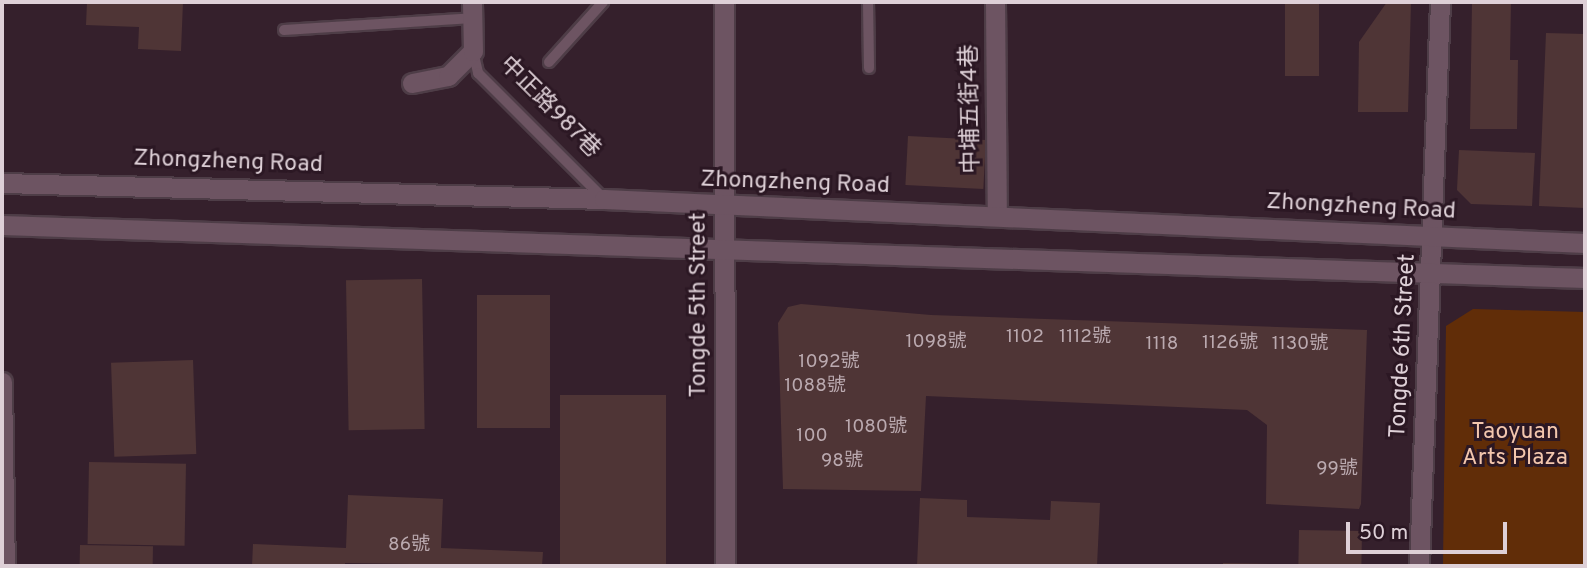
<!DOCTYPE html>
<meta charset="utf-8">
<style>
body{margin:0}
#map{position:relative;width:1587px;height:568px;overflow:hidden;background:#35202c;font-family:Overpass,"Noto Sans TC",sans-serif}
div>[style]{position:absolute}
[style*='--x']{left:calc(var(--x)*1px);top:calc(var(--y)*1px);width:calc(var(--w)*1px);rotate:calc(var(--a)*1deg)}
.green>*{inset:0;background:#612d08}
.building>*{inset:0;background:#4f3536;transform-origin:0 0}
.roads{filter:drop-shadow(2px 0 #4e3d47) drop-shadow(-2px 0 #4e3d47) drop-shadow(0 2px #4e3d47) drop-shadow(0 -2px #4e3d47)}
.service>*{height:10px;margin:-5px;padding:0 5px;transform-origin:5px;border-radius:5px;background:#6d5462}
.minor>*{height:19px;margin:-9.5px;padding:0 9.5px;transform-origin:9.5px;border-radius:9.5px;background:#6d5462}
.tertiary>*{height:19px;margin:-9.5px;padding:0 9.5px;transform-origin:9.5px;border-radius:9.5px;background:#6d5462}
span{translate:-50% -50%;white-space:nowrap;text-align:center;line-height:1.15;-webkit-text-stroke:6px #2b1723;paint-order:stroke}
.number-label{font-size:19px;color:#baa9af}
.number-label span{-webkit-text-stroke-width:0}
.street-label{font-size:23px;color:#ded0d7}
.park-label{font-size:23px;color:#f3c6ad}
.frame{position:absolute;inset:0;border:4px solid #ded0d7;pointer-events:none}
.scale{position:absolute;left:1346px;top:522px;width:161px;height:32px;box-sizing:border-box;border:4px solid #ded0d7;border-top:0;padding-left:9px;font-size:21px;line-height:24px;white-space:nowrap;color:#ded0d7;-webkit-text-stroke:5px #2b1723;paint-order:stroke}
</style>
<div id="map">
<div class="green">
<div style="clip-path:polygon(1473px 309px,1585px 312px,1585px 566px,1443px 566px,1446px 326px)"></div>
</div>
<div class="building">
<div style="clip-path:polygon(87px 2px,183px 2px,181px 51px,138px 49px,139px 27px,86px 25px)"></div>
<div style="left:1285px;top:2px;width:34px;height:74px"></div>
<div style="clip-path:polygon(1387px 2px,1411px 2px,1408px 112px,1358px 112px,1359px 42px)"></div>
<div style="clip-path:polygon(1472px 2px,1511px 2px,1510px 60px,1518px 60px,1517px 129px,1470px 129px)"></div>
<div style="clip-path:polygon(1546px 33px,1585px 34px,1585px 208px,1539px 206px)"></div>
<div style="left:908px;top:136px;width:78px;height:49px;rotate:3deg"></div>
<div style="clip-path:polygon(1459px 150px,1535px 153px,1532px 206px,1471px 204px,1457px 190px)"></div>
<div style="left:422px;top:279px;width:150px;height:76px;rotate:89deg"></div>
<div style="left:550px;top:295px;width:133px;height:73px;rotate:90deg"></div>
<div style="clip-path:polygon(801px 304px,931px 315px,1367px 330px,1361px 504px,1359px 509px,1266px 504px,1267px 425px,1247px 410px,926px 396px,921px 491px,783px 489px,778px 323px,788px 307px)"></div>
<div style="left:193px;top:360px;width:94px;height:82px;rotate:88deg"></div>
<div style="left:666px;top:395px;width:171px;height:106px;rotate:90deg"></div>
<div style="left:89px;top:462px;width:97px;height:82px;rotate:1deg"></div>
<div style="clip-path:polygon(348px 495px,443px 499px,441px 548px,543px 552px,542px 566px,345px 563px,345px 566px,252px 566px,253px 544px,346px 548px)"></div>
<div style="clip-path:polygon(920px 498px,967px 500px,967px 517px,1050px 520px,1051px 501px,1100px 503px,1097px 566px,917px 566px)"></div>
<div style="left:1299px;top:530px;width:63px;height:36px;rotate:1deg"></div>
<div style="left:80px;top:545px;width:73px;height:21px;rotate:1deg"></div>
<div style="clip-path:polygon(1223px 563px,1271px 564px,1271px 566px,1223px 566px)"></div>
</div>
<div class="roads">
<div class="service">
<div style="--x:868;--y:2;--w:66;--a:89.1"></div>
<div style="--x:284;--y:30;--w:189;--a:-3.6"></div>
<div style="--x:473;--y:51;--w:23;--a:77"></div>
<div style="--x:478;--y:73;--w:178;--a:45"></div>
<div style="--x:549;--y:62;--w:81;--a:-48"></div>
</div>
<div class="minor">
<div style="--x:724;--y:2;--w:564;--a:89.9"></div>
<div style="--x:995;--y:2;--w:214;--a:89.5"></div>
<div style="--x:412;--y:83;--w:37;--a:-11"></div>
<div style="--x:448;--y:76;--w:35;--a:-45"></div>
<div style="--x:473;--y:51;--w:49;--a:-91.2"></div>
<div style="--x:1419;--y:566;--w:564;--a:-87.87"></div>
</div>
<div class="tertiary">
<div style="--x:2;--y:183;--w:602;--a:1.52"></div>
<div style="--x:604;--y:199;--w:982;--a:2.57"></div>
<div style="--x:2;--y:225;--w:1584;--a:1.92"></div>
<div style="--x:2;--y:382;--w:184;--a:89.1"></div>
</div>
</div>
<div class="number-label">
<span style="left:1025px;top:338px">1102</span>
<span style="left:1085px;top:338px">1112號</span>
<span style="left:936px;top:343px">1098號</span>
<span style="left:1230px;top:344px">1126號</span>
<span style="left:1162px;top:345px">1118</span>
<span style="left:1300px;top:345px">1130號</span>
<span style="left:829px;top:363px">1092號</span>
<span style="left:815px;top:387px">1088號</span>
<span style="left:876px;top:428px">1080號</span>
<span style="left:812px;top:437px">100</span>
<span style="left:842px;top:462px">98號</span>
<span style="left:1337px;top:470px">99號</span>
<span style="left:409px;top:546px">86號</span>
</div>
<div class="street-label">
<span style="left:549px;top:108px;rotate:45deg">中正路987巷</span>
<span style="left:972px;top:109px;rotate:-91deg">中埔五街4巷</span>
<span style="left:228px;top:163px;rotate:2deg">Zhongzheng Road</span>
<span style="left:795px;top:184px;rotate:2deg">Zhongzheng Road</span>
<span style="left:1361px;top:208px;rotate:3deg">Zhongzheng Road</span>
<span style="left:700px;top:305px;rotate:-90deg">Tongde 5th Street</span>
<span style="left:1404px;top:346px;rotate:-87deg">Tongde 6th Street</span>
</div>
<div class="park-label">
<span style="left:1515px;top:446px">Taoyuan<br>Arts Plaza</span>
</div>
<div class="frame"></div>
<div class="scale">50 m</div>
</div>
